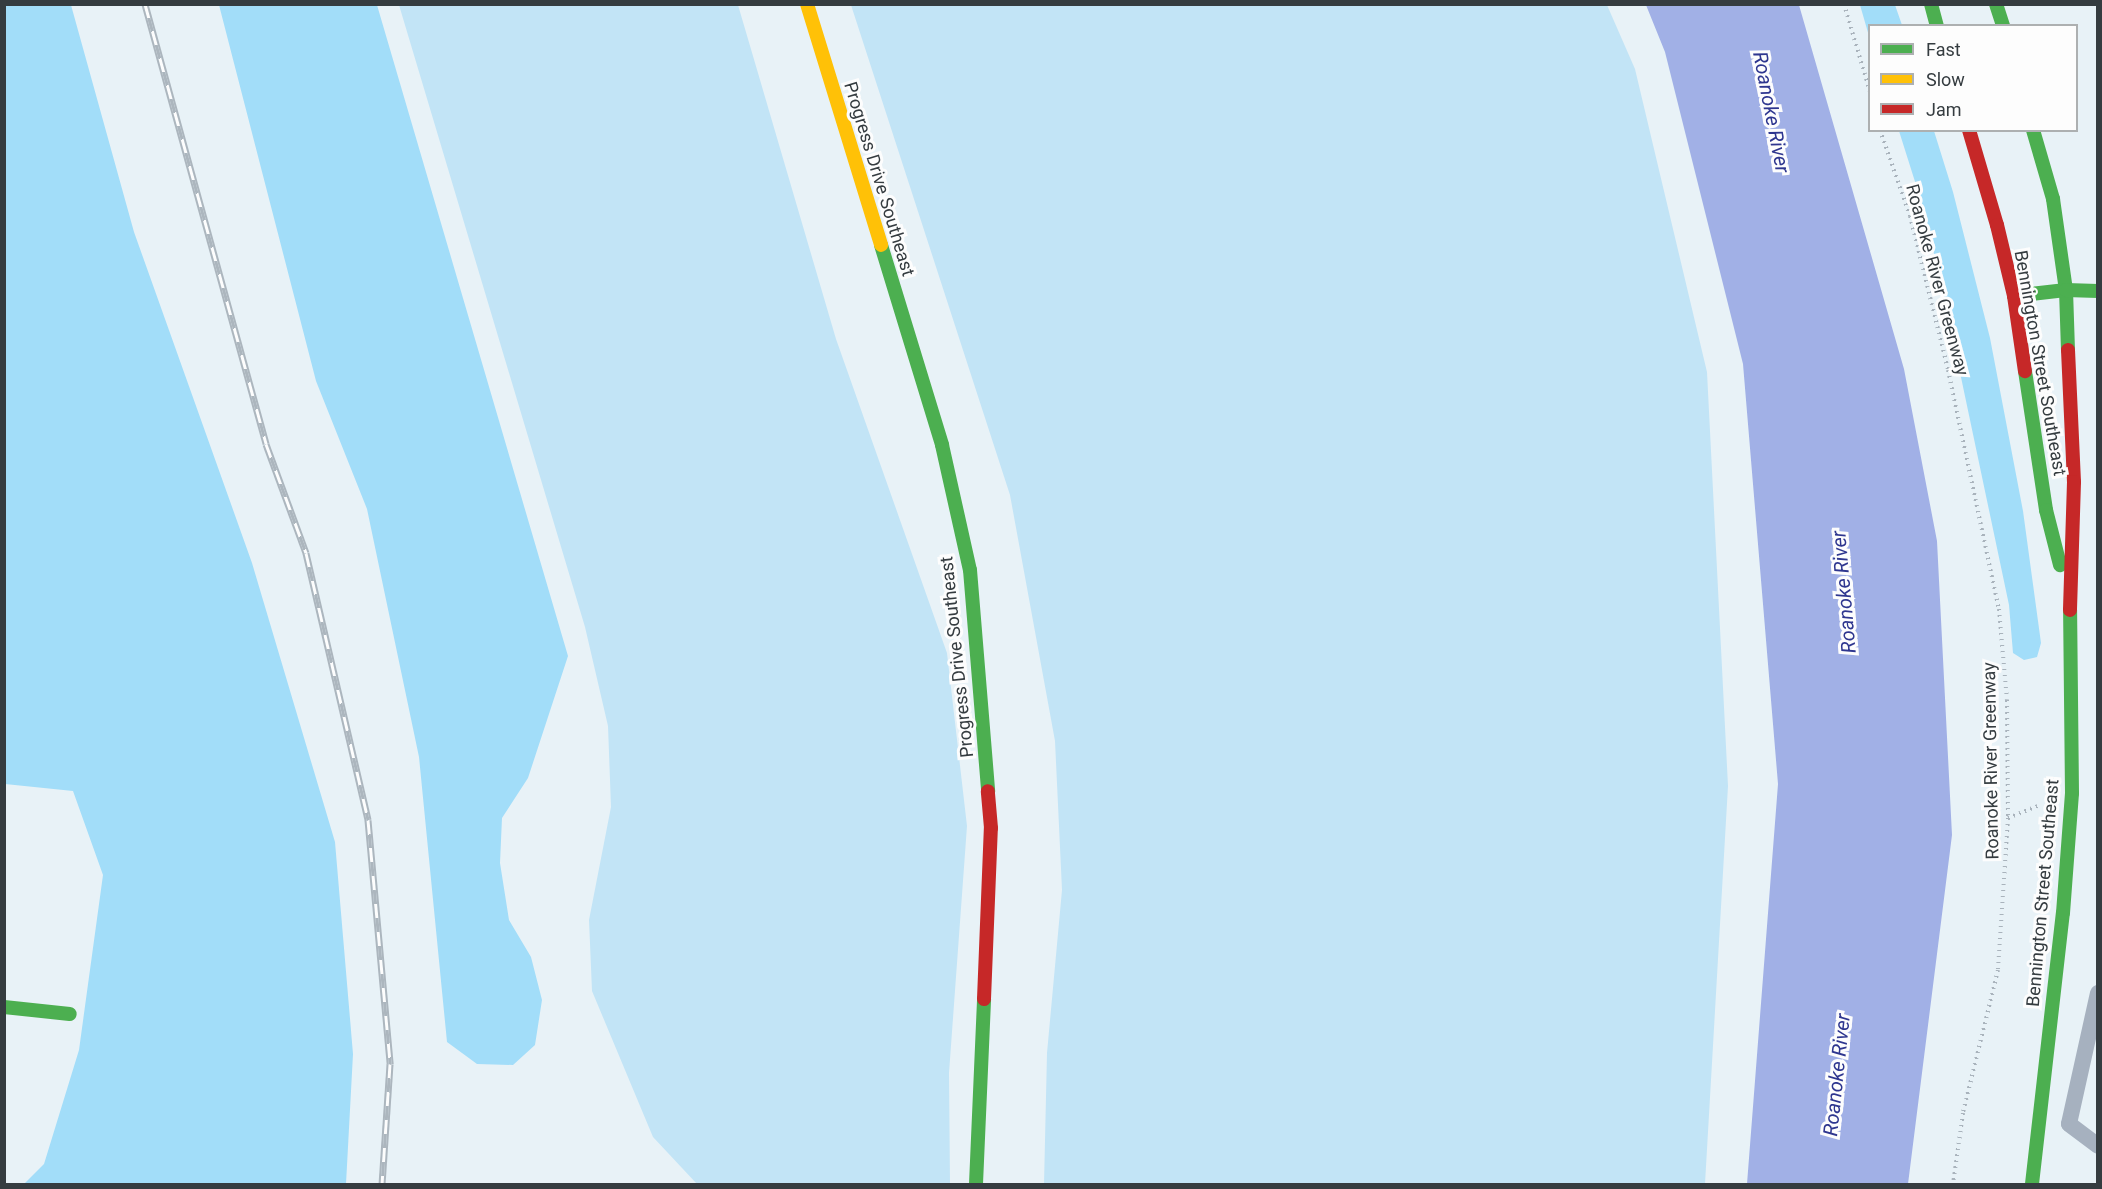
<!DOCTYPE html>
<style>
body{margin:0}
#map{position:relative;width:2102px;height:1189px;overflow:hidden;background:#e8f2f7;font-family:Roboto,sans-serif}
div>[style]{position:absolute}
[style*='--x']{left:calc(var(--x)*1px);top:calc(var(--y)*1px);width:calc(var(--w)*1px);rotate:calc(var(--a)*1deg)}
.green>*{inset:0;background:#c2e4f6}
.forest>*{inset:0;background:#a2ddf9}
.water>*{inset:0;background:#a1b0e6}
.path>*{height:4px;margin-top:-2px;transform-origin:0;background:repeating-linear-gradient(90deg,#a9b3bc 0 1.5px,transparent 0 6px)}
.lane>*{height:16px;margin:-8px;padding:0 8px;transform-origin:8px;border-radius:8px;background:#a6b1bf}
.fast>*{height:14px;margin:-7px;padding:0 7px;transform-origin:7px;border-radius:7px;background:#4caf50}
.slow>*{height:14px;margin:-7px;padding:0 7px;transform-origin:7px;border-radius:7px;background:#ffc107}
.jam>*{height:14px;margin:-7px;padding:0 7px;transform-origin:7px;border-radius:7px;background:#c62828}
.rail>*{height:7px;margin-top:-3.5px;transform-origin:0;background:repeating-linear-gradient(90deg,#fdfdfd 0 14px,#acb6be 0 28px);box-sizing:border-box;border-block:2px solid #acb6be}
span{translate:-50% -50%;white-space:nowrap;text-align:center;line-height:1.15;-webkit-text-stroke:6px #fdfdfd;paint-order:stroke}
.street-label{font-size:18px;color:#353c40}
.water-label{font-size:20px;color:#2e368f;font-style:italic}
.frame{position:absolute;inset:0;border:6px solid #353c40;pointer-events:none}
.legend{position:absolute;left:1868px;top:24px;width:210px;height:108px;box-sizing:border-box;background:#fdfdfd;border:2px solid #adb0b1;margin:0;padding:8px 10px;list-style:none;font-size:18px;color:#353c40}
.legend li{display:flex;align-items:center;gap:12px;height:30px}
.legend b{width:30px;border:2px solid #adb0b1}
</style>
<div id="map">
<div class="green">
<div style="clip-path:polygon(399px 5px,738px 5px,836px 339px,947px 653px,967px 826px,949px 1073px,950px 1184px,697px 1184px,653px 1137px,592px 991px,589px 920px,611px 807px,608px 726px,585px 627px)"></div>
<div style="clip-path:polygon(851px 5px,1607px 5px,1635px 69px,1707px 372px,1728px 786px,1705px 1184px,1044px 1184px,1047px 1053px,1062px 890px,1055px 741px,1010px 495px)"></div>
</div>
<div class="forest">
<div style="clip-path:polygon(5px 5px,71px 5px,134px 232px,252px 563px,335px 842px,353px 1054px,346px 1184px,24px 1184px,44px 1164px,79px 1050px,103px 875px,73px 791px,5px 784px)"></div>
<div style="clip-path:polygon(219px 5px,377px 5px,568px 656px,528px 778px,502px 818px,500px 863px,509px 920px,531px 957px,542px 1000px,535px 1045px,513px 1065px,477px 1064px,447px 1042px,419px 757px,367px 509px,316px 381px)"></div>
<div style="clip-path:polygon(1860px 5px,1895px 5px,1902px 25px,1870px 26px,1869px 36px)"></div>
<div style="clip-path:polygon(1899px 131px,1934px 131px,1953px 192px,1990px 338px,2023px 511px,2041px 643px,2037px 657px,2024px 660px,2013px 653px,2009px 605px,1942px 287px,1923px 207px)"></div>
</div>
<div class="water">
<div style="clip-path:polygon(1646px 5px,1799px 5px,1904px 369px,1937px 541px,1952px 835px,1908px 1184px,1747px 1184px,1778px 784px,1743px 364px,1665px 52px)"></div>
</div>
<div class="path">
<div style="--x:1844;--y:4;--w:92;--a:73.5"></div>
<div style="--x:1880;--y:130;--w:91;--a:70.8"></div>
<div style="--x:1910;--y:216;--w:159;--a:76.1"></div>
<div style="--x:1948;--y:370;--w:244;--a:78"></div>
<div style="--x:1999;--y:609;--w:91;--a:85"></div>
<div style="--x:2007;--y:700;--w:118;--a:89.5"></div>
<div style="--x:2008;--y:818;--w:152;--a:93.8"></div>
<div style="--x:1998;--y:970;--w:147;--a:103.8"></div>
<div style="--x:1963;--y:1113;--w:72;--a:98"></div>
<div style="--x:2008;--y:818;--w:32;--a:-22"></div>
</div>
<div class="lane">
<div style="--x:2098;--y:993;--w:134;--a:102.5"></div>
<div style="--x:2069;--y:1124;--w:36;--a:37"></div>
</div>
<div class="fast">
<div style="--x:1931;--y:4;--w:23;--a:75"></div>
<div style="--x:1996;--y:4;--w:23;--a:72"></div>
<div style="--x:2033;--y:130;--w:72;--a:73.8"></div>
<div style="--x:2053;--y:199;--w:92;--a:81.9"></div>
<div style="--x:2066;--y:290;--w:60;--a:88.1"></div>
<div style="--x:881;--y:245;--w:209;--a:73"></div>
<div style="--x:942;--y:445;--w:128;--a:77.4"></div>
<div style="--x:970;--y:570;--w:222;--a:85.3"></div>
<div style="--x:2014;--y:296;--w:52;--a:-6.6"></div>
<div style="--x:2066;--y:290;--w:32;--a:2"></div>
<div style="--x:2025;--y:371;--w:141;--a:81.4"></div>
<div style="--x:2046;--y:510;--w:57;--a:75.7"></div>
<div style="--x:4;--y:1007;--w:66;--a:6.1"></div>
<div style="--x:976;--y:1184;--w:185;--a:-87.5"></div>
<div style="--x:2032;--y:1184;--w:273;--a:-83.5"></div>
<div style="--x:2063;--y:913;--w:120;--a:-85.7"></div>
<div style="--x:2072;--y:793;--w:183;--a:-90.6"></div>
</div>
<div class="slow">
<div style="--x:807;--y:4;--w:252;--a:72.9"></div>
</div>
<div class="jam">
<div style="--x:1969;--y:130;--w:99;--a:73.6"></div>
<div style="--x:1997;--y:225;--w:73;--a:76.5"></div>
<div style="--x:2014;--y:296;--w:76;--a:81.7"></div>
<div style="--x:2068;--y:350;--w:132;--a:87.4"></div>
<div style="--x:2074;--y:482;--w:128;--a:91.8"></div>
<div style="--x:984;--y:999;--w:171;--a:-87.7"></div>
<div style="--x:991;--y:828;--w:37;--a:-95"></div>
</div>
<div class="rail">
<div style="--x:145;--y:4;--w:456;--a:74.6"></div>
<div style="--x:266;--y:444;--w:116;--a:69.8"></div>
<div style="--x:306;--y:553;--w:274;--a:76.9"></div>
<div style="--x:368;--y:820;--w:245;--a:84.8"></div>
<div style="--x:390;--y:1064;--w:120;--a:93.8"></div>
</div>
<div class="street-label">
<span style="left:879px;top:179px;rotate:73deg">Progress Drive Southeast</span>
<span style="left:1937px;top:280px;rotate:75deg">Roanoke River Greenway</span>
<span style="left:2040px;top:363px;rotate:80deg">Bennington Street Southeast</span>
<span style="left:957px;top:657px;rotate:-96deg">Progress Drive Southeast</span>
<span style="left:1991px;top:761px;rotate:-91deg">Roanoke River Greenway</span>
<span style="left:2043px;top:893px;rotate:-85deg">Bennington Street Southeast</span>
</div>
<div class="water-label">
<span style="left:1771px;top:112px;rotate:79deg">Roanoke River</span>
<span style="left:1844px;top:592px;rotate:-95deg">Roanoke River</span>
<span style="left:1837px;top:1075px;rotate:-84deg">Roanoke River</span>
</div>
<div class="frame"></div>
<ul class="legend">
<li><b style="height:8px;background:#4caf50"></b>Fast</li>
<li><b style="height:8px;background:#ffc107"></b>Slow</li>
<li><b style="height:8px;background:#c62828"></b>Jam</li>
</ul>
</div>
